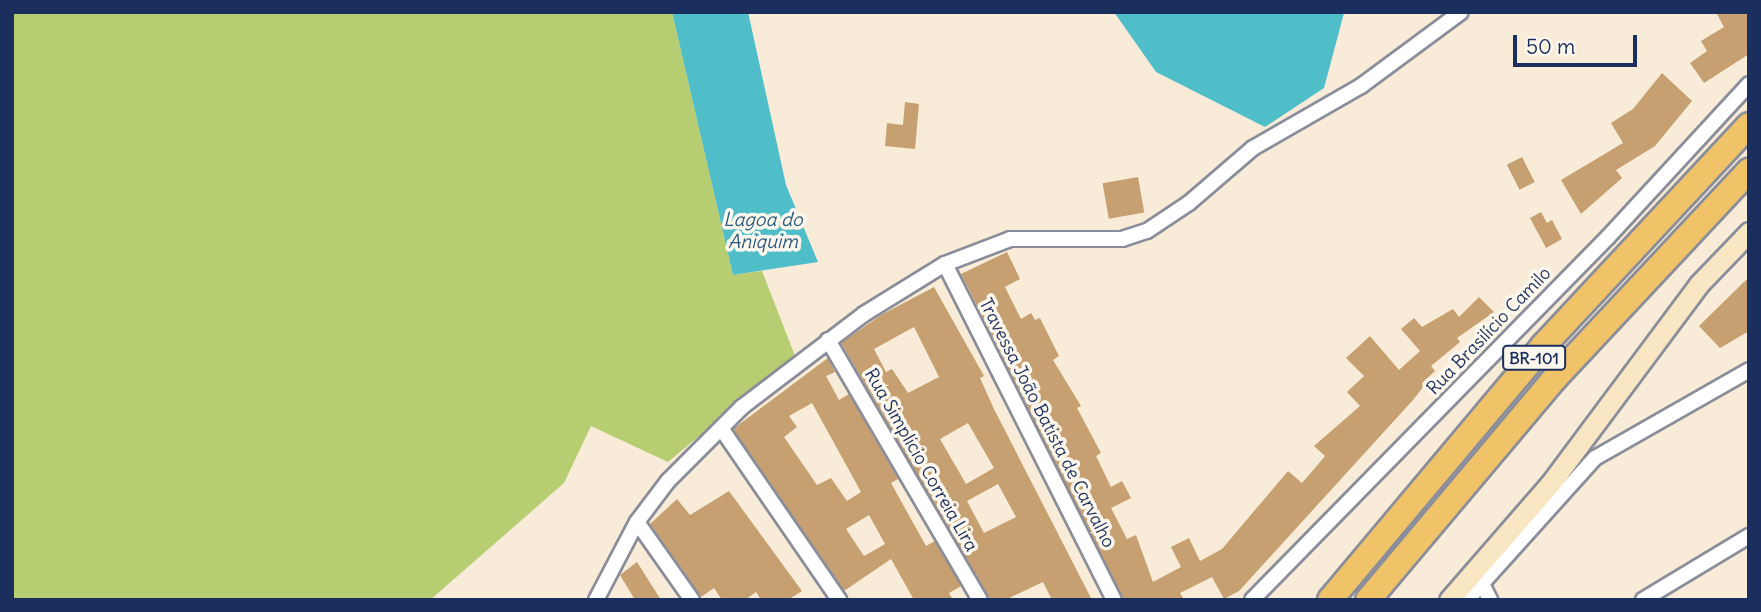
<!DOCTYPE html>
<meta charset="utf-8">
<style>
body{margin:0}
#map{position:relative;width:1761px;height:612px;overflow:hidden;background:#f8ebd7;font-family:Delius,sans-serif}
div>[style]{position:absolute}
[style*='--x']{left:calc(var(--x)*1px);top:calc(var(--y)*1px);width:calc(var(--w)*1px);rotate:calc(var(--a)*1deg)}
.green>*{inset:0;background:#b6cd72}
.water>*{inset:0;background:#50bec9}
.building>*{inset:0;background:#c6a070;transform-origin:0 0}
.roads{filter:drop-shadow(2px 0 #8a8d9a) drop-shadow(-2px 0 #8a8d9a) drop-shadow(0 2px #8a8d9a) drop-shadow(0 -2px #8a8d9a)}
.street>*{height:14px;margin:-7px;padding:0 7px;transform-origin:7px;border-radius:7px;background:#fff}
.secondary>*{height:19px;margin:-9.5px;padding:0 9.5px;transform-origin:9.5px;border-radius:9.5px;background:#f9e7c3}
.highway>*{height:24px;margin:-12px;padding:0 12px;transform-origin:12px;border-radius:12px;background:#f0c369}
span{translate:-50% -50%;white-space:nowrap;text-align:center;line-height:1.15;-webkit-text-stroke:7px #fbf7ec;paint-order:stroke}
.shield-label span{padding:2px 5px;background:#fbf7ec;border:2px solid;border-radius:5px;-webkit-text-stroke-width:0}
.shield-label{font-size:16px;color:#1b2f5e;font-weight:700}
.street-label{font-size:18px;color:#1b2f5e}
.water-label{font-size:19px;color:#2b5a7e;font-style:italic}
.frame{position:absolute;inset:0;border:14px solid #1b2f5e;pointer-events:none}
.scale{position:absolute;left:1513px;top:35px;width:124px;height:32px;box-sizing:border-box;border:4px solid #1b2f5e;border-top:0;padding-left:9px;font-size:21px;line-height:24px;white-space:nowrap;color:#1b2f5e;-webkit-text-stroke:5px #fbf7ec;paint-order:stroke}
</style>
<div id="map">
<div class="green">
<div style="clip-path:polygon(12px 12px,672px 12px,733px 275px,762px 271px,795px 356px,668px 462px,591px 426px,564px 483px,430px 600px,12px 600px)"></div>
</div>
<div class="water">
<div style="clip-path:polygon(672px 12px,748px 12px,786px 185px,818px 262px,733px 275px)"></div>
<div style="clip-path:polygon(1114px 12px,1344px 12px,1344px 13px,1324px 88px,1265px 127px,1156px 72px)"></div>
</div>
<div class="building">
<div style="clip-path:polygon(1716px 12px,1749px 12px,1749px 54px,1704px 83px,1690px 63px,1707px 51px,1701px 41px,1724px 27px)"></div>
<div style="clip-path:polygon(1662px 73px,1692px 101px,1655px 146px,1616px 170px,1622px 178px,1581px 214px,1561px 180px,1623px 143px,1611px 123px,1633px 109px)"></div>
<div style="clip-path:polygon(905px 102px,919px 104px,915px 149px,885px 146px,887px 123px,903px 125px)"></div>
<div style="left:1522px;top:157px;width:28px;height:17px;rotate:63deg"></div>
<div style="left:1138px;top:177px;width:36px;height:36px;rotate:80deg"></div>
<div style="clip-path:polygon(1541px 212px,1547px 223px,1552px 220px,1562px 239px,1546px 248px,1530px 218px)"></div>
<div style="clip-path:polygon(1007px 252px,1020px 279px,1005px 287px,1021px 319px,1031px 313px,1035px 320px,1040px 318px,1059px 356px,1053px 360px,1081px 406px,1077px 408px,1101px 453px,1096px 456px,1111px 487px,1122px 481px,1131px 498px,1111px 508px,1127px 539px,1136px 535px,1153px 582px,1181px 567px,1171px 547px,1189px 538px,1200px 561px,1222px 549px,1288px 471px,1302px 483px,1315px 468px,1325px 456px,1314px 446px,1360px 406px,1347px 392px,1364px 376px,1346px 358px,1370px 336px,1399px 370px,1420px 351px,1401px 329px,1414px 318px,1422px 327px,1453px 309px,1459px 317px,1479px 297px,1494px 312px,1457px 338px,1460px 342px,1431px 366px,1435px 371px,1422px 383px,1424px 386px,1413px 400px,1239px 591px,1224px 599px,1212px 577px,1180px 593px,1184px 600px,1124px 600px,961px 274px)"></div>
<div style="clip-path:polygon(1749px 277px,1749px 331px,1720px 348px,1699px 326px)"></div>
<div style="clip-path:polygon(evenodd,934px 287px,984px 376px,980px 378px,994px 409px,1092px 600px,1052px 600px,1043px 582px,1005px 600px,990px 600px,841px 343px,881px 315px,934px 287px,914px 327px,939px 377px,908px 393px,892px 369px,886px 372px,874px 349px,914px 327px,934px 287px,968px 423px,994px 468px,966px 484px,940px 439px,968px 423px,934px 287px,998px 484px,1016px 517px,984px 533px,967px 501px,998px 484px)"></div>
<div style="clip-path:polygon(evenodd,828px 358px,835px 372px,826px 376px,839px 400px,849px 394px,898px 479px,891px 483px,926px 546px,935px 541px,961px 586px,949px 593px,953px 600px,914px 600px,891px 559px,844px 591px,733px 429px,828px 358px,812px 403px,861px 492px,847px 501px,831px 478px,817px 485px,784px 437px,797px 427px,789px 416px,812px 403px,828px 358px,869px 515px,885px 544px,864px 556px,846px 529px,869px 515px)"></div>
<div style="clip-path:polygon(729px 491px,802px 591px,788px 600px,761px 600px,756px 592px,745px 600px,722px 600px,714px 588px,701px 597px,650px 524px,677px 499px,690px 515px)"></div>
<div style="clip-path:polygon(637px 562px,661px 600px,635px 600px,620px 575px)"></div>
</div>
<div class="roads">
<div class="street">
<div style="--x:945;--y:264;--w:376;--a:63.3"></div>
<div style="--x:828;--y:340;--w:301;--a:59.7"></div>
<div style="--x:721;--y:428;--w:209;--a:55.5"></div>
<div style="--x:637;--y:522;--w:95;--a:54.8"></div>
<div style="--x:1482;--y:584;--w:18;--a:63"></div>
<div style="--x:596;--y:600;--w:88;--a:-62.3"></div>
<div style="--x:637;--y:522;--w:51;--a:-52.9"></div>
<div style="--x:668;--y:481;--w:105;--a:-45"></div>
<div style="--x:742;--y:407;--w:153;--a:-37.3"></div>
<div style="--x:864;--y:314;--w:95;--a:-31.7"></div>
<div style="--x:945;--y:264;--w:70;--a:-21"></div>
<div style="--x:1010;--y:239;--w:112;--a:0"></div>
<div style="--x:1122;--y:239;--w:26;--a:-18"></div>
<div style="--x:1147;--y:231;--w:50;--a:-33.7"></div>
<div style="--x:1189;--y:203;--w:84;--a:-40.7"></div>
<div style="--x:1253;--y:148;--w:125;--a:-29.9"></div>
<div style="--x:1361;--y:86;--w:124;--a:-36.5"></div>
<div style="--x:1252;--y:600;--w:508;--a:-45.56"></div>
<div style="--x:1608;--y:237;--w:208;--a:-47.3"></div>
<div style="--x:1467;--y:600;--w:191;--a:-48"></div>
<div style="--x:1595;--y:458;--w:177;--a:-29.7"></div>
<div style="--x:1643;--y:600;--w:124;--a:-31.1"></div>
</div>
<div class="secondary">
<div style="--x:1449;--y:600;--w:154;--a:-49"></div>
<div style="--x:1550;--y:484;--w:249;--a:-53.3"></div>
<div style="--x:1699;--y:284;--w:72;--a:-46.1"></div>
</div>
<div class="highway">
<div style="--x:1330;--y:600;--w:331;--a:-50"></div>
<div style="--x:1543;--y:346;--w:302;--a:-47"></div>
<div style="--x:1368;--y:600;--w:290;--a:-49.9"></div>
<div style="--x:1555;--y:378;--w:284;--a:-46.9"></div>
</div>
</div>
<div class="shield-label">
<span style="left:1534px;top:358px">BR-101</span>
</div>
<div class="street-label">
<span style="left:1489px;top:331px;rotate:-46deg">Rua Brasilício Camilo</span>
<span style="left:1047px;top:423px;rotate:63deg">Travessa João Batista de Carvalho</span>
<span style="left:921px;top:460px;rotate:60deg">Rua Simplicio Correia Lira</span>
</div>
<div class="water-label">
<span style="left:763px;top:231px">Lagoa do<br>Aniquim</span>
</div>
<div class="frame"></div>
<div class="scale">50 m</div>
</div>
